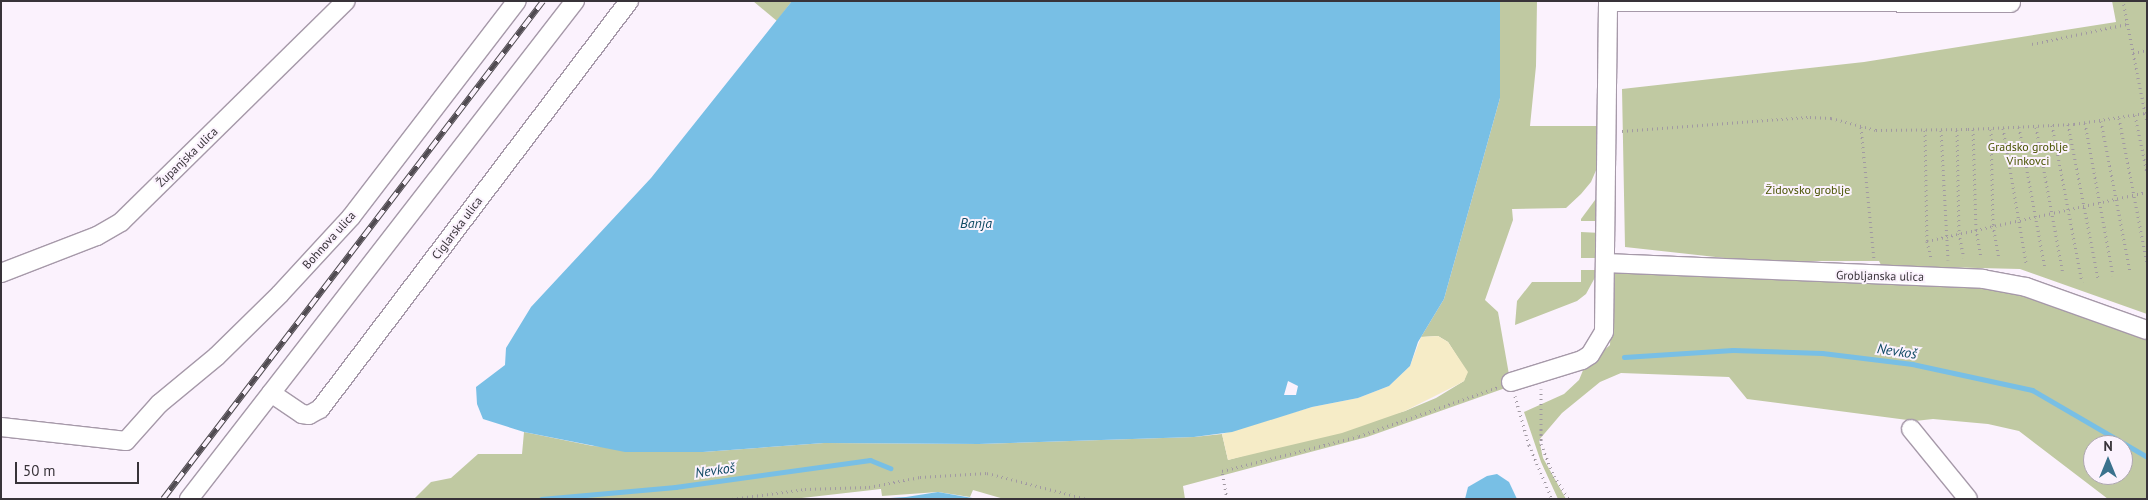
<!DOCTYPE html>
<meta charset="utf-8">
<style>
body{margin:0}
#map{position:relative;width:2148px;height:500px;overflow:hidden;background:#fbf2fd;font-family:"PT Sans",sans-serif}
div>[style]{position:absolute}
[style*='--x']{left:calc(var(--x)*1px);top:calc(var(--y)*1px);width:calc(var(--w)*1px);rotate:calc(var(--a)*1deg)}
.green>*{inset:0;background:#c0c9a2}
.sand>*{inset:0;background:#f6ecc7}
.water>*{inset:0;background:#78bfe5}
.stream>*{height:5px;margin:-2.5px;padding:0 2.5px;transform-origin:2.5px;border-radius:2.5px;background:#78bfe5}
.path>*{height:3px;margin-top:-1.5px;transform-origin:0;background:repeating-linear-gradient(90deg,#a199a2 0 1px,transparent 0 5px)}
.roads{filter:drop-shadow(1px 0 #a699a9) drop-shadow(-1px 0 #a699a9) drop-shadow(0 1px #a699a9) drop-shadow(0 -1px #a699a9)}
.minor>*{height:18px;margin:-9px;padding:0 9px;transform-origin:9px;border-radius:9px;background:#fff}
.rail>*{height:5.5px;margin-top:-2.75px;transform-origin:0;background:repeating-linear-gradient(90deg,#fbf2fd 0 11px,#504b51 0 22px);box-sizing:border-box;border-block:1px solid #504b51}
span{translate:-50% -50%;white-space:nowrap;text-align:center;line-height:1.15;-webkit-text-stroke:4px #fbf2fd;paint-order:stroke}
.park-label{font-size:12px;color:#4a5403}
.street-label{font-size:12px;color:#383339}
.water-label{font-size:14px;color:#104a64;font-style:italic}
.frame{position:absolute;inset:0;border:2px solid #383339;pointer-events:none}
.north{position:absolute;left:2083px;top:435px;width:50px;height:50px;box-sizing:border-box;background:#fbf2fd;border:1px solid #ada6af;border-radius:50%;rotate:0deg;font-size:14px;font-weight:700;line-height:20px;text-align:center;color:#383339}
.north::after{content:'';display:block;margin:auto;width:18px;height:22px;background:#3b728d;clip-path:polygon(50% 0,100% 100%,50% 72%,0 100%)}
.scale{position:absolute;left:15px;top:462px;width:124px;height:22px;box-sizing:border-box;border:2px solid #383339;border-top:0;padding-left:6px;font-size:15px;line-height:18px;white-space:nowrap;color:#383339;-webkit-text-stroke:4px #fbf2fd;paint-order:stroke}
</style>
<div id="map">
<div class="green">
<div style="clip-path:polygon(753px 1px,792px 1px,777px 21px)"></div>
<div style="clip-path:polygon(1500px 1px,1537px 1px,1536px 66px,1530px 126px,1600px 126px,1597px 168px,1591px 182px,1581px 194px,1566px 208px,1512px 209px,1513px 220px,1485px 300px,1498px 312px,1511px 386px,1367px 437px,1183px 486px,1185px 499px,1004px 499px,973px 490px,970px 497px,938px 492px,882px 496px,881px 489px,793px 499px,414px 499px,431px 482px,451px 478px,478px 454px,522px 454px,524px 432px,593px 446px,703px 452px,824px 443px,979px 444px,1194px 437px,1222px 434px,1228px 460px,1405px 411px,1436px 398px,1464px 381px,1467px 372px,1448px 342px,1438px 336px,1421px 337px,1444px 299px,1500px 98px)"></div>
<div style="clip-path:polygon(2112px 1px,2147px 1px,2147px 314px,2020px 269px,1895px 266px,1881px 265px,1879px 261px,1752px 261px,1625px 247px,1622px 89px,1864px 62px,2116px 22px)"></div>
<div style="clip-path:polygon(1601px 192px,1600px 221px,1581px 221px,1581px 219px)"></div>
<div style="clip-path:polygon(1581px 232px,1601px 233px,1597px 258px,1581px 258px)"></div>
<div style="clip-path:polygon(1581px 270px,1599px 270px,1586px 294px,1577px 301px,1515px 325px,1517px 301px,1532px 282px,1581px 282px)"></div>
<div style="clip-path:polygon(evenodd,1613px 270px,1981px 284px,2017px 291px,2147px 335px,2147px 499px,2108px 499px,2019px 431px,1988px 424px,1933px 419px,1915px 421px,1747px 399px,1729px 377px,1621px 373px,1600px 382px,1562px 413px,1539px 440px,1543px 458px,1566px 499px,1558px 499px,1541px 462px,1524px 412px,1564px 394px,1579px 380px,1584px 368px,1610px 345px,1613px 270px,2093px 445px,2123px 445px,2123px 475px,2093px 475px,2093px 445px)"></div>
</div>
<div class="sand">
<div style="clip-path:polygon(1438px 336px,1448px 342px,1468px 372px,1464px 381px,1457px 385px,1405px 411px,1342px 433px,1228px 460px,1222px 434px,1312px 407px,1358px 398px,1389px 386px,1410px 366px,1421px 337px)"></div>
</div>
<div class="water">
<div style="clip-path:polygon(evenodd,792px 1px,1500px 1px,1500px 98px,1444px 299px,1418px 342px,1410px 366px,1389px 386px,1358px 398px,1312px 407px,1232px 432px,1194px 437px,979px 444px,824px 443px,703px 452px,625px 452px,524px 432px,483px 419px,477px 404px,476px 387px,505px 365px,506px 348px,531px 307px,651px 178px,792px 1px,1288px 381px,1298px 386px,1296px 395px,1284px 395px,1288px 381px)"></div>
<div style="clip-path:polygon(1497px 474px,1509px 482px,1517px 499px,1465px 499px,1468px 487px,1487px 476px)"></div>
<div style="clip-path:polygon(938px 492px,978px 499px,874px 499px,906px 497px)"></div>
</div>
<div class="stream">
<div style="--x:1624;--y:357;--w:109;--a:-3.7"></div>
<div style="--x:1733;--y:350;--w:89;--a:1.9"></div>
<div style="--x:1822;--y:353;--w:91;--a:7"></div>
<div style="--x:1912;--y:364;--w:123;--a:12.2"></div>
<div style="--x:2032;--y:390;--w:133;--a:30.2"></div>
<div style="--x:541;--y:499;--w:135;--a:-5.1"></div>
<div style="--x:675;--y:487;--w:197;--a:-7.9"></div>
<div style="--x:870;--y:460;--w:22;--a:22"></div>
</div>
<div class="path">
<div style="--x:2032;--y:44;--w:97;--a:-11.9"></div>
<div style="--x:2133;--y:53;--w:14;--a:-12"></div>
<div style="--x:2145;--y:113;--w:8;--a:76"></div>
<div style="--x:2135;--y:115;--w:59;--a:78.3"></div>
<div style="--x:2119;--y:118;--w:148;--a:79.1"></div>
<div style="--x:2101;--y:121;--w:153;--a:79.1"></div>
<div style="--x:2085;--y:123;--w:155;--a:79.6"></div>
<div style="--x:2068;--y:124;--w:158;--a:79"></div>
<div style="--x:2052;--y:125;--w:160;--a:79.2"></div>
<div style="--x:1861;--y:127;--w:134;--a:84.4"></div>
<div style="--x:2019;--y:127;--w:144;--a:79.6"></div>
<div style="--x:2036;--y:127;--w:149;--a:79.6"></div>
<div style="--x:2003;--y:128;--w:137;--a:80.3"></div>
<div style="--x:1973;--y:129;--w:100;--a:88.3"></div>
<div style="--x:1976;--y:229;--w:29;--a:80"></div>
<div style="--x:1991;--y:129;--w:96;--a:88.8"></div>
<div style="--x:1993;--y:225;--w:34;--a:80"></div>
<div style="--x:1925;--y:130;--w:111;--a:89"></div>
<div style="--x:1927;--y:241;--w:17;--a:77"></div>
<div style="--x:1941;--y:130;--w:130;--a:86.9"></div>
<div style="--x:1957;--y:130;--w:103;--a:88.9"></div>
<div style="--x:1959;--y:233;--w:25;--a:79"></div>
<div style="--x:1622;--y:131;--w:189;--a:-4.3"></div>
<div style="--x:1810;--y:117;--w:21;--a:3"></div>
<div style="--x:1831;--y:118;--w:47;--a:14.9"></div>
<div style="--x:1876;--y:130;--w:92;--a:-0.6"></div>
<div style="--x:1968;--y:129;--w:106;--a:-2.7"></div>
<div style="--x:2074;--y:124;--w:72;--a:-8.8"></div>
<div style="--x:2145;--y:113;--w:114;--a:-101.1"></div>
<div style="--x:1927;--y:241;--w:225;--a:-12.6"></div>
<div style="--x:1541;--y:389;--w:55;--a:90"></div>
<div style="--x:1541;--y:444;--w:35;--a:68"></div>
<div style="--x:1554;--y:476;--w:27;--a:57"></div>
<div style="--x:1515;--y:396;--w:51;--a:74.1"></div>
<div style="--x:1529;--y:445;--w:59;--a:66.9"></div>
<div style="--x:732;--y:499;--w:74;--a:-7.8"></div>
<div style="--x:805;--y:489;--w:64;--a:-1.8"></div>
<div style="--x:869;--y:487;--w:52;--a:-11.1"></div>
<div style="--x:920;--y:477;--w:67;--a:-3.4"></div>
<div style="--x:987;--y:473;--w:103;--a:14.6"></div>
<div style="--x:1227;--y:499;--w:28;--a:-100"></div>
<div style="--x:1222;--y:471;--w:141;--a:-14.3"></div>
<div style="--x:1359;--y:436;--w:147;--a:-19.4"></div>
</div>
<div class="roads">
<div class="minor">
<div style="--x:1608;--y:2;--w:403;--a:0.1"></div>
<div style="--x:1605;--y:263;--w:378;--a:2.4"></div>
<div style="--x:1983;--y:279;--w:44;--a:10.5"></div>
<div style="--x:2026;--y:287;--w:128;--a:19.6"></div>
<div style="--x:1;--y:273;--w:103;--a:-21.1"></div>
<div style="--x:97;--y:236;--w:28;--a:-30"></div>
<div style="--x:121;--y:222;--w:315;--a:-44.5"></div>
<div style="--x:1511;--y:382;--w:74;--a:-17.2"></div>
<div style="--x:1582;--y:360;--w:9;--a:-32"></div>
<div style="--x:1590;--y:355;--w:27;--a:-59"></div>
<div style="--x:1604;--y:332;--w:331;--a:-89.3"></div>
<div style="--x:271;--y:393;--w:37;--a:34"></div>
<div style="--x:302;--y:414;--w:7;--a:8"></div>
<div style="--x:309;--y:415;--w:13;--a:-29"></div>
<div style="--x:320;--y:409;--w:512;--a:-52.86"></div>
<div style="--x:1;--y:427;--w:126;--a:6.4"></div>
<div style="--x:126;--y:441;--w:50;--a:-48.3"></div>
<div style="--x:159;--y:404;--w:75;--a:-39.6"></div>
<div style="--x:217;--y:356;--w:88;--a:-44.5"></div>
<div style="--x:280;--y:294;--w:105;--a:-47.3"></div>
<div style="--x:351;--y:217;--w:272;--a:-52.5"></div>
<div style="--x:1911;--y:429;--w:90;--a:50.8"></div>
<div style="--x:189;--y:499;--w:630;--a:-52.22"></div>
</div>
</div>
<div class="rail">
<div style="--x:163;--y:499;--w:626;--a:-52.65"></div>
</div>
<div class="park-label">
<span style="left:2028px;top:154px">Gradsko groblje<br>Vinkovci</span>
<span style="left:1808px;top:190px">Židovsko groblje</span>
</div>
<div class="street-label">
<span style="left:187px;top:157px;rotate:-44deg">Županjska ulica</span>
<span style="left:457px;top:228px;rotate:-53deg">Ciglarska ulica</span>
<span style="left:329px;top:240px;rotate:-48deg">Bohnova ulica</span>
<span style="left:1880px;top:276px;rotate:1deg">Grobljanska ulica</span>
</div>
<div class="water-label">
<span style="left:976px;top:223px">Banja</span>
<span style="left:1897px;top:351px;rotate:8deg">Nevkoš</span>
<span style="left:715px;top:470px;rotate:-8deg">Nevkoš</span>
</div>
<div class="frame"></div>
<div class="north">N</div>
<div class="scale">50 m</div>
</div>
